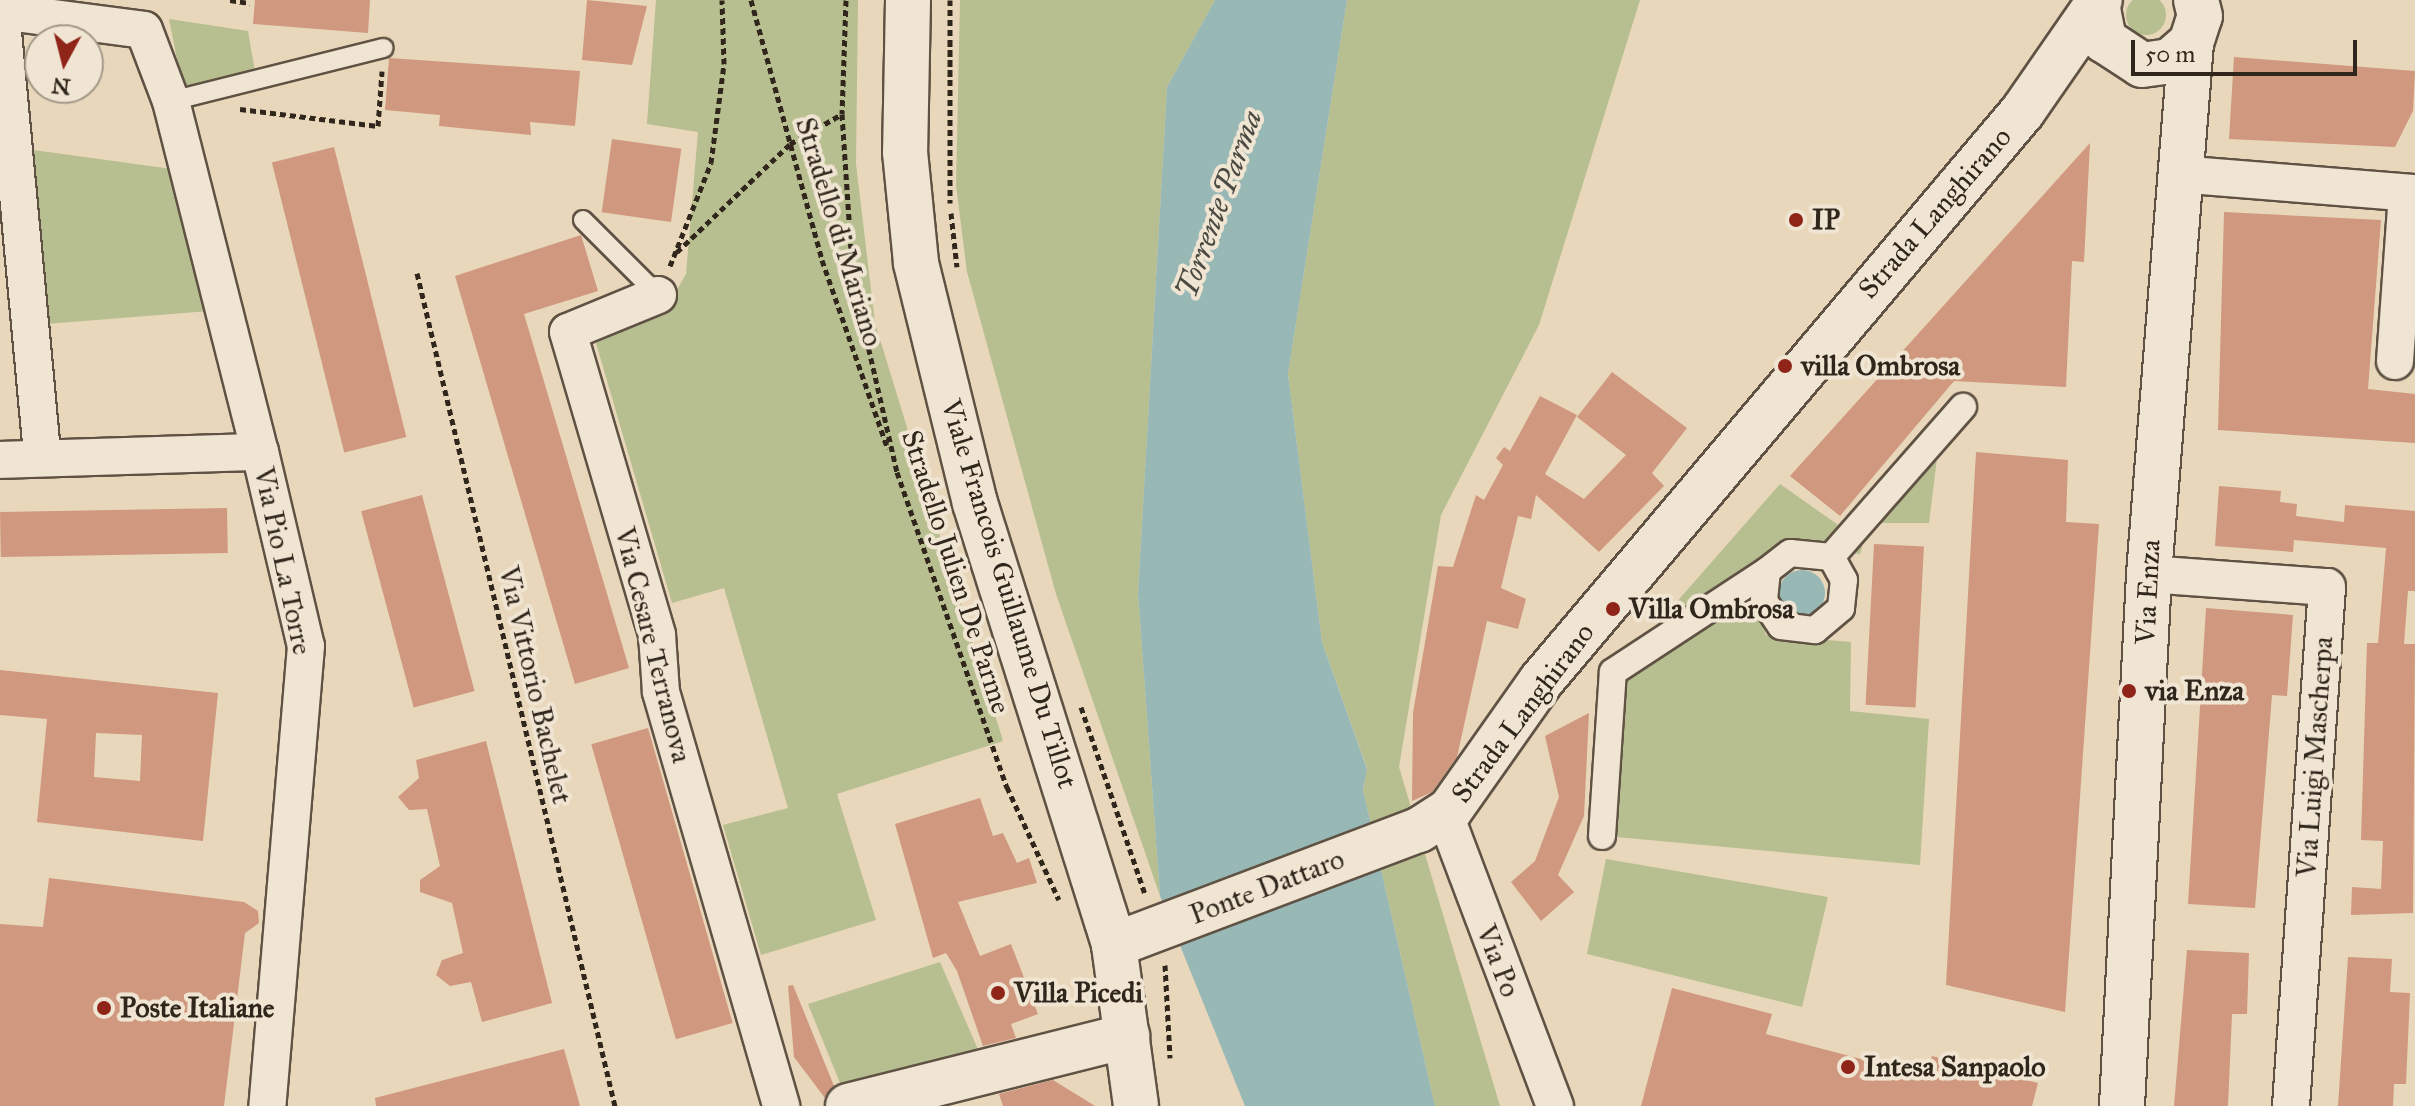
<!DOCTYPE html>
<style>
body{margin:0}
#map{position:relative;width:2415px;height:1106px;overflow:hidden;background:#e8d7ba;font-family:"IM FELL Great Primer",serif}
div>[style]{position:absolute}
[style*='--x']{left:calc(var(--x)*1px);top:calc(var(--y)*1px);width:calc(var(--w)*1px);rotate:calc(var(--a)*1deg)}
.green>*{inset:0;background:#b7be8f}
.round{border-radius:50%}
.water>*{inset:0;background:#98b8b6}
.building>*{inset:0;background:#d0987e;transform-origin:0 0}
.path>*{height:5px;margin-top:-2.5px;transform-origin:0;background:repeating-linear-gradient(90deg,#31261c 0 6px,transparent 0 10px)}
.roads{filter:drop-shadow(2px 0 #5f5244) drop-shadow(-2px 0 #5f5244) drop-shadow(0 2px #5f5244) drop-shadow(0 -2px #5f5244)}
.service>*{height:18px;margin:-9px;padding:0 9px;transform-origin:9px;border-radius:9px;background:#f0e5d2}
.pedestrian>*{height:26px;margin:-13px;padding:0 13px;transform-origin:13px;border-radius:13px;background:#f0e5d2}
.minor>*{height:36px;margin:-18px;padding:0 18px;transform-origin:18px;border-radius:18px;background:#f0e5d2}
.tertiary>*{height:44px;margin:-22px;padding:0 22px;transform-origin:22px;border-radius:22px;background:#f0e5d2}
.secondary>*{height:44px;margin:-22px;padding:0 22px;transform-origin:22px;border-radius:22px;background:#f0e5d2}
.dots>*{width:22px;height:22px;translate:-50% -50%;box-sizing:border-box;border:4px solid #f0e5d2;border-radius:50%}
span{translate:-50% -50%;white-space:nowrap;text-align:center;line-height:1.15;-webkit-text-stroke:8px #f0e5d2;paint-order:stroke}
.street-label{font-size:28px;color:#31261c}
.poi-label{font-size:28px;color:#31261c;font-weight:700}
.left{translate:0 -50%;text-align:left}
.water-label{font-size:30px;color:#4b4a42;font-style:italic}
.north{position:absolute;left:24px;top:24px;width:80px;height:80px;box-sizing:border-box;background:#f0e5d2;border:2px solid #a49989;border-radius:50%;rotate:187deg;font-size:22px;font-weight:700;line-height:32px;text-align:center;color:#31261c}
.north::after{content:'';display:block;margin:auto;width:28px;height:36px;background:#8f2418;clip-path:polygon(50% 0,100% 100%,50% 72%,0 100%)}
.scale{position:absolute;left:2131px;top:40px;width:226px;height:36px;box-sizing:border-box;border:4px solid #31261c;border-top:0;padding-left:10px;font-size:24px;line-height:28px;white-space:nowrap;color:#31261c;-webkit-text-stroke:6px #f0e5d2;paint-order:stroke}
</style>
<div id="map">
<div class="green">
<div class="round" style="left:2126px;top:-5px;width:40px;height:40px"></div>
<div style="clip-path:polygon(656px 0,858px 0,856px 164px,875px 323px,1003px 741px,837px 794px,876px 920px,761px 955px,723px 825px,788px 808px,724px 588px,672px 603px,596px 343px,665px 311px,686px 274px,698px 132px,647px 124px)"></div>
<div style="clip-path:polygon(960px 0,1215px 0,1167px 87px,1138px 593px,1160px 896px,1056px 594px,967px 272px,956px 185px)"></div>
<div style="clip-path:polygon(1347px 0,1640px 0,1539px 325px,1441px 515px,1399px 767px,1500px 1106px,1435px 1106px,1363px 790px,1367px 768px,1322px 642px,1288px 374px)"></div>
<div style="clip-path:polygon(169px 19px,248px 31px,255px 72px,183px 89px)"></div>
<div style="clip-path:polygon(26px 149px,172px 169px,209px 311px,46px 324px)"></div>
<div style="clip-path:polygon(1939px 442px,1929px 523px,1869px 523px,1860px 554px,1776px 544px,1749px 584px,1766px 635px,1851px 642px,1850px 711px,1929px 719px,1920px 865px,1616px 837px,1625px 661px,1780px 484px,1841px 527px)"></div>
<div style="clip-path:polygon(1606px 859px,1828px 897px,1802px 1007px,1587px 954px)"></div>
<div style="clip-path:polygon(940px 962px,980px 1054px,842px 1088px,808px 1004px)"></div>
</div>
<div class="water">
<div style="clip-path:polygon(1215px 0,1347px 0,1288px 374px,1322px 642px,1367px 769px,1363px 790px,1435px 1106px,1245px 1106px,1160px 896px,1138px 593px,1167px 87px)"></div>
<div class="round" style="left:1779px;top:570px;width:46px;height:46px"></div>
</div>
<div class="building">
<div style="clip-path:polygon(255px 0,370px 0,368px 33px,253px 24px)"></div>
<div style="clip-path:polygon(587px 0,647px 6px,632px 65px,582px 60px)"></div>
<div style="clip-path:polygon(2234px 57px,2415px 71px,2413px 111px,2395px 147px,2229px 139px)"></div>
<div style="clip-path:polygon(389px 58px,580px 71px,575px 126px,530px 122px,531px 135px,439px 126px,440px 115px,385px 110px)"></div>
<div style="left:612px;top:139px;width:70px;height:74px;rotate:8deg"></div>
<div style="clip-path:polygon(2090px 143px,2084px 262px,2072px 261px,2066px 387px,1954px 381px,1840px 516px,1790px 476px)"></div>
<div style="left:334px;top:147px;width:299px;height:64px;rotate:76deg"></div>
<div style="clip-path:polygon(2224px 212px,2381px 220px,2368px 389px,2415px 394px,2415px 443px,2218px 430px)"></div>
<div style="clip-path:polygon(581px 235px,598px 291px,524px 314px,629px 668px,575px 684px,455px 276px)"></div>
<div style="clip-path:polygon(1612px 372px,1687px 428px,1652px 473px,1664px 486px,1599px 552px,1536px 495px,1531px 519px,1518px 516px,1501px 588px,1526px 599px,1518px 629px,1487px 621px,1457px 757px,1432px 792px,1412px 801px,1413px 713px,1438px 566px,1453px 567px,1476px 495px,1484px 500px,1503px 465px,1496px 458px,1504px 447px,1510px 451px,1540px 396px,1577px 415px,1545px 474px,1584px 499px,1626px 455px,1577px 417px)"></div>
<div style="clip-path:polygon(1976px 452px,2068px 460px,2066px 522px,2099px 524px,2065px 1012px,1946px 985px)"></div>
<div style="clip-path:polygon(2219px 486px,2281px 491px,2280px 502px,2297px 504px,2296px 516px,2344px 522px,2345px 505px,2415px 511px,2415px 591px,2408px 591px,2404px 644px,2415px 644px,2413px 913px,2351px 915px,2352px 887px,2381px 889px,2383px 841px,2361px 840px,2367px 643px,2378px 643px,2386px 548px,2294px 540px,2293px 552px,2215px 546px)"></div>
<div style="left:422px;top:495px;width:203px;height:63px;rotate:75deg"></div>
<div style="left:227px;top:508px;width:45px;height:227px;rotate:89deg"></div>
<div style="left:1874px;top:544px;width:50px;height:161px;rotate:3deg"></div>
<div style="clip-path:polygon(2206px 608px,2293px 615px,2287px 696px,2272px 695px,2255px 908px,2188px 904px)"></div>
<div style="clip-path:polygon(evenodd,0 670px,218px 693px,203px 841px,37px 822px,47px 719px,0 715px,0 670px,96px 733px,142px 735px,140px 781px,94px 777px,96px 733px)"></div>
<div style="clip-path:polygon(1589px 713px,1584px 816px,1558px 875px,1574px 892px,1541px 921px,1511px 882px,1535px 861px,1559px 797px,1545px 736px)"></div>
<div style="left:648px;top:728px;width:307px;height:59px;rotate:74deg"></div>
<div style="clip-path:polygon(486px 741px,552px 1003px,482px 1022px,471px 982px,450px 986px,436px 975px,442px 960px,463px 953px,452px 903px,420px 892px,420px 880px,440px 866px,427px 809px,409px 810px,398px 797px,419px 778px,416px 760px)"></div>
<div style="clip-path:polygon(980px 798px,993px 836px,1003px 833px,1017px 863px,1029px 858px,1037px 883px,958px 902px,980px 956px,1011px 944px,1038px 1014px,1011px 1024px,1016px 1038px,983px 1046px,957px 971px,946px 953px,933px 958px,895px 824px)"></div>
<div style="clip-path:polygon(49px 878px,244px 902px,258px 911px,259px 923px,245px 933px,224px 1106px,0 1106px,0 924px,43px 927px)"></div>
<div style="clip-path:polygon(2187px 950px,2249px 953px,2247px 1014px,2232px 1014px,2228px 1106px,2174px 1106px)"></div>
<div style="clip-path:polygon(2348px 957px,2392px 959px,2390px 992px,2410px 993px,2406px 1084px,2394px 1084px,2393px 1106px,2338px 1106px)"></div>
<div style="clip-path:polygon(793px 985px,834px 1086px,825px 1098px,794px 1057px,788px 986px)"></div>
<div style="clip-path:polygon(1672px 988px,1772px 1014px,1766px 1034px,1926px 1076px,1932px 1056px,2038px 1083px,2032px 1106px,1641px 1106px)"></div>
<div style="clip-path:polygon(564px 1049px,580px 1106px,376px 1106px,375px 1098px)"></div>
<div style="clip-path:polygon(1053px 1080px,1095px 1106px,1003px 1106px,999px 1094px)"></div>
</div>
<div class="path">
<div style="--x:230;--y:0;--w:20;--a:9"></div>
<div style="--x:751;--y:0;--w:270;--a:74.7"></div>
<div style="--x:822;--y:260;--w:200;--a:70.8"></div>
<div style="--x:846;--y:0;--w:114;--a:92"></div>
<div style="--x:842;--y:114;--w:166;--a:86.2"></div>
<div style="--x:853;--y:280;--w:197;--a:77.1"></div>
<div style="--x:897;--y:472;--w:334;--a:70.8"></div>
<div style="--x:1007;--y:787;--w:124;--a:65.3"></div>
<div style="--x:950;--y:0;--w:203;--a:90"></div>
<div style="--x:240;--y:109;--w:139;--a:7"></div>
<div style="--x:378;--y:126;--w:55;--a:-85.8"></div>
<div style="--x:951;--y:213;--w:54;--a:83.7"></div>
<div style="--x:677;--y:252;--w:156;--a:-43.7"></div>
<div style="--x:790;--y:144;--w:60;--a:-30"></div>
<div style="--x:670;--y:266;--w:111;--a:-68.3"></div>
<div style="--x:711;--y:163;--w:100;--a:-82.5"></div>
<div style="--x:724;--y:64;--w:64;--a:-91.8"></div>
<div style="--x:417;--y:273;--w:856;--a:76.63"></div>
<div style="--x:1081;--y:707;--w:198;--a:71.1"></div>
<div style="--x:1165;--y:965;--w:93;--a:86.9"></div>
</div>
<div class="roads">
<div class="service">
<div style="--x:171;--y:101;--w:219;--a:-14"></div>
<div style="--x:583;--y:220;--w:106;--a:45"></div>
</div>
<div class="pedestrian">
<div style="--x:1831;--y:557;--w:41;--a:-174.4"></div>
<div style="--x:1790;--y:553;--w:29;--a:142"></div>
<div style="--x:1767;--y:571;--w:30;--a:96"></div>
<div style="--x:1764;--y:601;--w:30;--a:56"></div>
<div style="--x:1781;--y:626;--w:34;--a:7"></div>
<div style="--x:1815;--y:630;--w:34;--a:-40"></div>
<div style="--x:1841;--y:608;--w:28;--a:-84"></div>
<div style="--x:1844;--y:580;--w:26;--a:-119"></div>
<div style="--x:1831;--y:557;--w:200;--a:-48.7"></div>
<div style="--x:1602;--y:836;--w:164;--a:-86.2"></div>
<div style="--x:1613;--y:672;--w:184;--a:-33.3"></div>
</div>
<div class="minor">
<div style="--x:0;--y:11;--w:145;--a:7.5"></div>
<div style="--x:144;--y:30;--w:76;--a:69.2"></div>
<div style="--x:171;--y:101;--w:362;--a:75.8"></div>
<div style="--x:260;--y:452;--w:199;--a:76.7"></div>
<div style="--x:306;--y:646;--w:462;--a:94.8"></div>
<div style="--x:1;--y:11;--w:447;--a:84.7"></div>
<div style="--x:2177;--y:174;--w:239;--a:4.6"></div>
<div style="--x:658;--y:295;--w:97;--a:157.7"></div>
<div style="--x:568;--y:332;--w:316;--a:73.6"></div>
<div style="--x:657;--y:635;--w:57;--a:86"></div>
<div style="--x:661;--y:692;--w:431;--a:73.8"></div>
<div style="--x:2395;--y:361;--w:168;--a:-85.9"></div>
<div style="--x:0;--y:460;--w:260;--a:-1.8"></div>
<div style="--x:2149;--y:574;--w:178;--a:4.2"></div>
<div style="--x:2327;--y:587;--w:520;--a:93.97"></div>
<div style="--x:1445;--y:815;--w:311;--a:69.3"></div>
</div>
<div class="tertiary">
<div style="--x:2098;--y:9;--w:32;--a:79"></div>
<div style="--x:2104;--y:40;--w:45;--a:33.3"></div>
<div style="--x:2142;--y:65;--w:28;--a:-8"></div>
<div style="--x:2170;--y:61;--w:28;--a:-41"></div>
<div style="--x:2191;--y:43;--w:28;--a:-72"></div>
<div style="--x:2200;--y:16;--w:16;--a:-104"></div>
<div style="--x:1114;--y:945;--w:326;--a:-20.7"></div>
<div style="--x:1419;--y:830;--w:37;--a:-33"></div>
<div style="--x:1450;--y:810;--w:158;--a:-54.8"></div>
<div style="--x:1541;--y:681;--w:746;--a:-49.78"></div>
<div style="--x:2023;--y:111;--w:135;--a:-55.3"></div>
<div style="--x:848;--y:1106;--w:288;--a:-14.1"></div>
<div style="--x:2122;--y:1106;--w:533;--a:-87.09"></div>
<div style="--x:2149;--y:574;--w:533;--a:-85.48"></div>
</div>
<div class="secondary">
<div style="--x:908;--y:0;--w:152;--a:91.1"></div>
<div style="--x:905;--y:152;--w:112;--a:84.3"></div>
<div style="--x:916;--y:263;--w:247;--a:76.2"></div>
<div style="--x:975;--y:503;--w:463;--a:72.5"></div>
<div style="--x:1114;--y:945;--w:162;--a:82.2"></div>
</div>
</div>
<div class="dots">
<div style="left:1796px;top:220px;background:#8f2418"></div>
<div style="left:1785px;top:366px;background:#8f2418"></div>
<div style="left:1613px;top:609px;background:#8f2418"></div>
<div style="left:2129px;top:691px;background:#8f2418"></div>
<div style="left:998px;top:993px;background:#8f2418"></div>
<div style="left:104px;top:1008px;background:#8f2418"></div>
<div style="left:1848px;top:1067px;background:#8f2418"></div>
</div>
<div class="street-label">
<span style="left:1935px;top:213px;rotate:-49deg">Strada Langhirano</span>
<span style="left:839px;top:232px;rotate:73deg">Stradello di Mariano</span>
<span style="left:283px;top:561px;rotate:78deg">Via Pio La Torre</span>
<span style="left:956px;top:572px;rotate:72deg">Stradello Julien De Parme</span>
<span style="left:2148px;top:592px;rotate:-87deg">Via Enza</span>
<span style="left:1009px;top:594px;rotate:73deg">Viale Francois Guillaume Du Tillot</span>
<span style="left:653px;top:645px;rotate:76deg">Via Cesare Terranova</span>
<span style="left:535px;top:685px;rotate:77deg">Via Vittorio Bachelet</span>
<span style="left:1523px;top:713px;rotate:-53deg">Strada Langhirano</span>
<span style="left:2315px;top:757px;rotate:-86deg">Via Luigi Mascherpa</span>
<span style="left:1267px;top:887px;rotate:-21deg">Ponte Dattaro</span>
<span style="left:1498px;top:961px;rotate:69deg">Via Po</span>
</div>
<div class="poi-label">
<span class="left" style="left:1812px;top:220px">IP</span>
<span class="left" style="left:1801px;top:366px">villa Ombrosa</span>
<span class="left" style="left:1629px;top:609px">Villa Ombrosa</span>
<span class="left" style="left:2145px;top:691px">via Enza</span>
<span class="left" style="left:1014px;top:993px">Villa Picedi</span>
<span class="left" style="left:120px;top:1008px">Poste Italiane</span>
<span class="left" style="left:1864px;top:1067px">Intesa Sanpaolo</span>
</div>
<div class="water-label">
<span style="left:1219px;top:204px;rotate:-70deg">Torrente Parma</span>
</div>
<div class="north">N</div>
<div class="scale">50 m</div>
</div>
